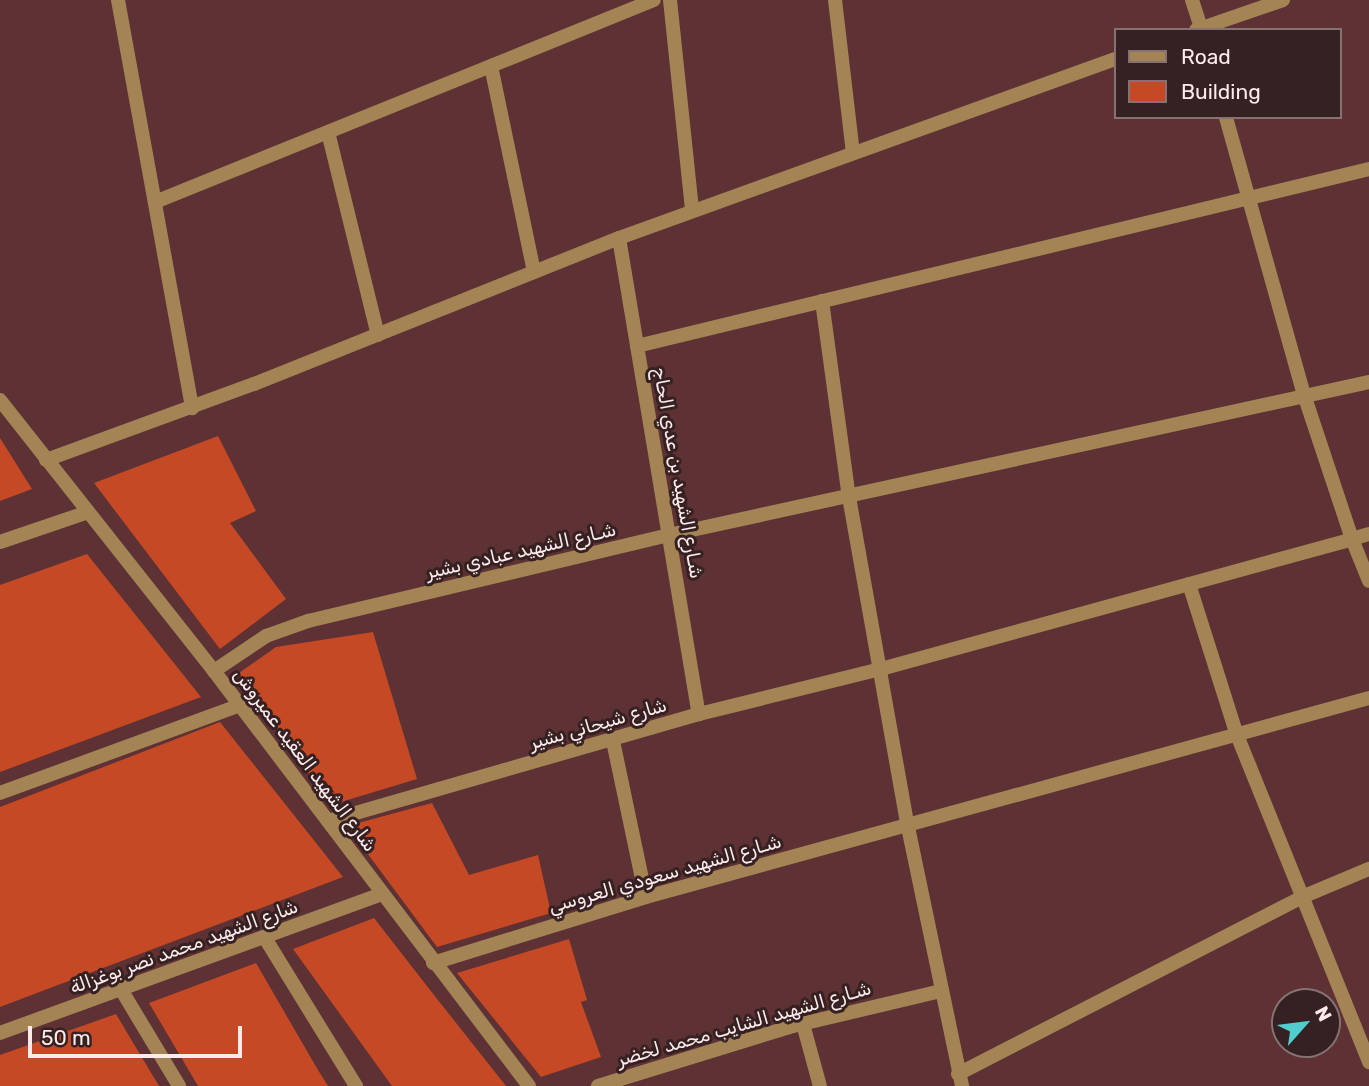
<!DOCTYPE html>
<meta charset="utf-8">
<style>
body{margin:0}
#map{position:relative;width:1369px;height:1086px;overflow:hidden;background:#5e3134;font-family:Rubik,Vazirmatn,sans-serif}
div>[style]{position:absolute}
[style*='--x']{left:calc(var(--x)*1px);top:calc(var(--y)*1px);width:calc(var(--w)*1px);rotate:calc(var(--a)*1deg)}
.building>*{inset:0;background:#c54924}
.minor>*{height:14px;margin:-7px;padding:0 7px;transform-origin:7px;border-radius:7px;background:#a48455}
.tertiary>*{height:14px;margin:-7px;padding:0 7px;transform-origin:7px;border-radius:7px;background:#a48455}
span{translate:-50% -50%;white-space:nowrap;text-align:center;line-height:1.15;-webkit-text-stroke:6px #362122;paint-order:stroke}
.street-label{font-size:19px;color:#fdebeb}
.legend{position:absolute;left:1114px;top:28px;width:228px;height:91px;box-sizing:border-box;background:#362122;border:2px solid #867272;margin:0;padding:9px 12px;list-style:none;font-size:21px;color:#fdebeb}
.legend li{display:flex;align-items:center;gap:14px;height:35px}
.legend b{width:35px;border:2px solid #867272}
.north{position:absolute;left:1271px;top:988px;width:70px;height:70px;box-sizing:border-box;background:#362122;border:2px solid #867272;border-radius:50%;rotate:62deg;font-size:19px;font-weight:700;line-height:28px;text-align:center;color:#fdebeb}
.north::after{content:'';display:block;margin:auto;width:24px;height:32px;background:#52cdce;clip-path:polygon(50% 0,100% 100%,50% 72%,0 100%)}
.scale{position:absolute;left:28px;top:1026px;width:214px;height:32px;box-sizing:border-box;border:4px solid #fdebeb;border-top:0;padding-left:9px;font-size:21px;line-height:24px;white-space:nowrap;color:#fdebeb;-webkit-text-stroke:5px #362122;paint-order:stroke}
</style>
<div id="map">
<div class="building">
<div style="clip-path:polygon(218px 436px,256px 511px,230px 523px,286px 599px,220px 649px,94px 483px)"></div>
<div style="clip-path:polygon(0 438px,32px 489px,0 501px)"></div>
<div style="clip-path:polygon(87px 554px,201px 697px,0 772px,0 585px)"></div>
<div style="clip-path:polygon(373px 632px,417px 779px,331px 805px,239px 673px,276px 647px)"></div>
<div style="clip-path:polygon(220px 722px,343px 877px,0 1007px,0 807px)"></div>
<div style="clip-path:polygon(432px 803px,469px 875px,538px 855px,551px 913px,437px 947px,347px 826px)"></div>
<div style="clip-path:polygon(374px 918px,434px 995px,506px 1086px,392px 1086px,293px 949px)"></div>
<div style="clip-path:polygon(569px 939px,587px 1000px,581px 1002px,601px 1057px,541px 1077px,457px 973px)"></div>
<div style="clip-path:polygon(256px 963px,318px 1070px,328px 1086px,198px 1086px,149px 1003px)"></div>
<div style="clip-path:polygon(116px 1014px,159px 1086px,0 1086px,0 1055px)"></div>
</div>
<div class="minor">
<div style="--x:118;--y:0;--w:415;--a:79.7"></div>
<div style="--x:670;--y:0;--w:212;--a:84"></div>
<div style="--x:835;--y:0;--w:154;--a:83.3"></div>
<div style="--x:1192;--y:0;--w:32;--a:72"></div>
<div style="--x:491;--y:66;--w:210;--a:78.2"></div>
<div style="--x:328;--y:132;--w:209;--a:76.2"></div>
<div style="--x:155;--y:202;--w:538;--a:-22.04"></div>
<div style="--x:619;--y:238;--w:483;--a:80.5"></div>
<div style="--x:822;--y:301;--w:198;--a:82.2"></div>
<div style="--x:849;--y:497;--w:335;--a:79.9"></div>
<div style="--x:908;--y:827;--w:265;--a:78.2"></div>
<div style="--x:637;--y:346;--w:753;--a:-13.59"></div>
<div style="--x:1369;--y:534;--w:18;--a:164"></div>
<div style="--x:1352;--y:539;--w:45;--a:68"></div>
<div style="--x:0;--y:542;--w:93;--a:-18.8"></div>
<div style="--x:1189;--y:584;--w:158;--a:72.4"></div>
<div style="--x:1237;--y:735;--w:353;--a:68"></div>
<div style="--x:214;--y:671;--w:63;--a:-33.9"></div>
<div style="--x:266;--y:636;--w:45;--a:-19.7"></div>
<div style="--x:308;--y:621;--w:371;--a:-13.4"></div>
<div style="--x:669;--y:535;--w:717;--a:-12.33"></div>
<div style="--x:613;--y:741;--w:159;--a:78.1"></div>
<div style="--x:0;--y:793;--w:256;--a:-20.1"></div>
<div style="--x:328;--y:821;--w:386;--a:-16.1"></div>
<div style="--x:699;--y:714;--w:187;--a:-13.9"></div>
<div style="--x:881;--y:669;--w:489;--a:-15.4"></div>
<div style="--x:1352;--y:539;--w:152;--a:-108.4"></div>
<div style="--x:1304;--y:395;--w:289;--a:-105.7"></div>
<div style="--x:265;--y:938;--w:174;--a:58.4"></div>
<div style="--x:433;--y:963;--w:223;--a:-17.2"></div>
<div style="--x:646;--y:897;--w:750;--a:-15.39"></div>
<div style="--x:122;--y:991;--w:111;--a:59"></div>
<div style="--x:803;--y:1024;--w:64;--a:74.7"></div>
<div style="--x:0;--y:1033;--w:406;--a:-20"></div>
<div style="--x:958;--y:1074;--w:387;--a:-27.2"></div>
<div style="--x:1302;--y:897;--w:73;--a:-22.7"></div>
<div style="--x:598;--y:1086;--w:204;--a:-17.1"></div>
<div style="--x:793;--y:1026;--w:152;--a:-13.3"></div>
</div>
<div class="tertiary">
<div style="--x:1196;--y:30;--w:92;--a:-19"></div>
<div style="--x:0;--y:400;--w:345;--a:51.7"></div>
<div style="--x:214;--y:671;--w:521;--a:52.8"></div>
<div style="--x:46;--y:460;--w:221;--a:-20.1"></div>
<div style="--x:254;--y:384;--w:393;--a:-21.8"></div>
<div style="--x:619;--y:238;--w:527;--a:-19.84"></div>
</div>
<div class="street-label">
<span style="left:678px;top:473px;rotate:80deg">شـارع الشهيد بن عدي الحاج</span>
<span style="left:521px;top:551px;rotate:-13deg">شـارع الشهيد عبادي بشير</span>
<span style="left:598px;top:724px;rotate:-16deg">شارع شيحاني بشير</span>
<span style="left:305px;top:760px;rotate:53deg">شارع الشهيد العقيد عميروش</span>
<span style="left:665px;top:874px;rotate:-16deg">شـارع الشهيد سعودي العروسي</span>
<span style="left:184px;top:947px;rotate:-20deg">شارع الشهيد محمد نصر بوغزالة</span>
<span style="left:744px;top:1024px;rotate:-16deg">شـارع الشهيد الشايب محمد لخضر</span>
</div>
<ul class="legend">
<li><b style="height:9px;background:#a48455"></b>Road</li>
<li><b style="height:19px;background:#c54924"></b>Building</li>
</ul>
<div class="north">N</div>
<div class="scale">50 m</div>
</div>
